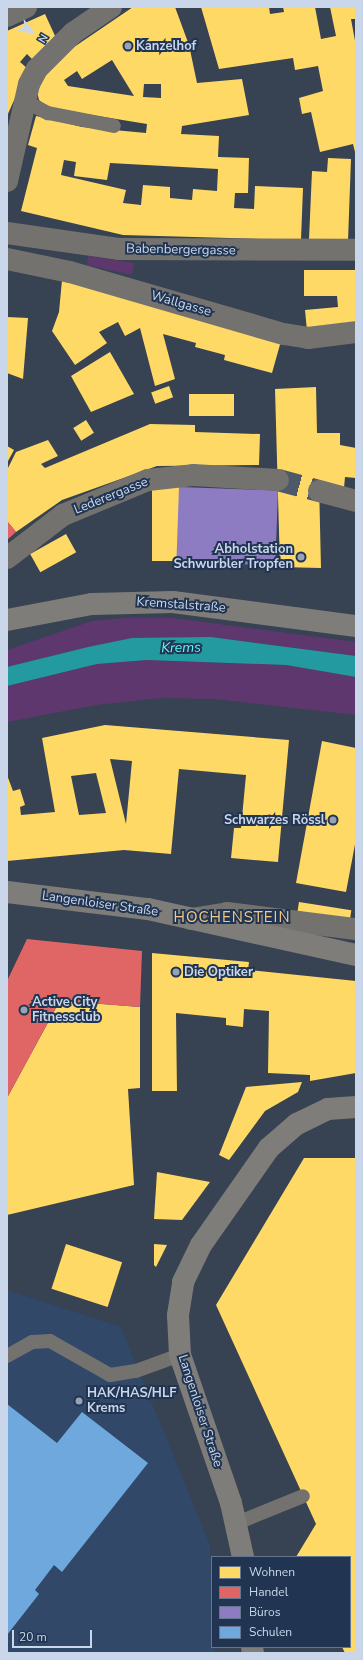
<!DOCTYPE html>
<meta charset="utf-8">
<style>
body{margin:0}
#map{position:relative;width:363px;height:1660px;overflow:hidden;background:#374252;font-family:"Nunito Sans",sans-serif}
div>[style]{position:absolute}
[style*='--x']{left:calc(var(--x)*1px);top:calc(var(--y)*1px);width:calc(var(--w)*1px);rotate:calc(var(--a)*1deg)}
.built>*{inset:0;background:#314869}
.green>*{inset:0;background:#5f376f}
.water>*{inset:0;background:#239a9f}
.homes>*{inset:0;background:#ffd966;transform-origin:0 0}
.shops>*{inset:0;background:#e06666}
.offices>*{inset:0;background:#8e7cc3;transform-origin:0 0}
.schools>*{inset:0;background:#6fa8dc}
.street-tunnel>*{height:22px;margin-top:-11px;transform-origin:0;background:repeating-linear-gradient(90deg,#4d5869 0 22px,transparent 0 33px)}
.lane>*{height:14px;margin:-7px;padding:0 7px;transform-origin:7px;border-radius:7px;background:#73726f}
.street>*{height:22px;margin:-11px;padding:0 11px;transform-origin:11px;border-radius:11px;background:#73726f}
.secondary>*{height:22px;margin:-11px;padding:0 11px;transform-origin:11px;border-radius:11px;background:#7f7d79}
.dots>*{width:11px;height:11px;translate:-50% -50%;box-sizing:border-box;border:2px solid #213552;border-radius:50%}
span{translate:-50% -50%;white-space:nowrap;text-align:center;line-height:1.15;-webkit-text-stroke:4px #213552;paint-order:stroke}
.poi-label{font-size:13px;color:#cad7ea;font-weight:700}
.left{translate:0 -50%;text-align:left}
.right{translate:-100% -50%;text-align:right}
.street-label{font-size:13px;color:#cad7ea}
.water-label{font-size:14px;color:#5ffafe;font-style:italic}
.quarter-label{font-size:15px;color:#f6ca85;letter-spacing:1px}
.frame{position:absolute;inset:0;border:8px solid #cad7ea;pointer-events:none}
.legend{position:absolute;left:211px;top:1556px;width:140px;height:92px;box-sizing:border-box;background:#213552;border:1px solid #65768f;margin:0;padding:5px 7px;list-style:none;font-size:12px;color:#cad7ea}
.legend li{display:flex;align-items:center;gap:8px;height:20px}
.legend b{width:20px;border:1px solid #65768f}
.north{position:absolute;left:12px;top:12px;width:40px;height:40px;-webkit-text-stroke:3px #213552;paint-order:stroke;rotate:121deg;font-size:11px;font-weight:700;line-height:16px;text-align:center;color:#cad7ea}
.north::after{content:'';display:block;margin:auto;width:14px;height:18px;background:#cad7ea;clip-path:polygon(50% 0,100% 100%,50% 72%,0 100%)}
.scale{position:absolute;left:12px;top:1630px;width:80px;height:18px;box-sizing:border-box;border:2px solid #cad7ea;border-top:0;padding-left:5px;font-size:12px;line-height:14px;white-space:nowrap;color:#cad7ea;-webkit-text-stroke:3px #213552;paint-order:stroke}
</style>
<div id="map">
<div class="built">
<div style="clip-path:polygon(7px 1290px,121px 1327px,210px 1545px,215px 1653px,7px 1653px)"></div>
</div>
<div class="green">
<div style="clip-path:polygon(88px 256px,134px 263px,132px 275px,87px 265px)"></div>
<div style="clip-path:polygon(125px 618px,173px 618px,356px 642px,356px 656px,211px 637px,88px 647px,7px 667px,7px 650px,92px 621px)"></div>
<div style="clip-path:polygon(147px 660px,286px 665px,356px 677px,356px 715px,214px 699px,162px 698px,96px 705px,7px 722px,7px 686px,97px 664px)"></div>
</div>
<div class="water">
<div style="clip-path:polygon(211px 637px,356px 656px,356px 677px,286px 665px,147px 660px,97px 664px,7px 686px,7px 667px,88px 647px,132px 638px)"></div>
</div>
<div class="homes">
<div style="clip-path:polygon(evenodd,133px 7px,175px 7px,189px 45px,197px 83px,242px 79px,249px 115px,182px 126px,181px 134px,219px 136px,218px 157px,249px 158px,248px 193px,235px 193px,234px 208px,254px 209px,255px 186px,303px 188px,301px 240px,123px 235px,21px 211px,37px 148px,28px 145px,36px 116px,82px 127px,146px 133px,147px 124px,49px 108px,39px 100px,36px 87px,52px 62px,133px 7px,112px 60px,134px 96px,68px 86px,64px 80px,77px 71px,82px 79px,112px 60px,133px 7px,144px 84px,161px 84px,161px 98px,143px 97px,144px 84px,133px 7px,64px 160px,76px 162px,74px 176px,107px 180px,110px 163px,218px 169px,217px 191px,193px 189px,192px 200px,170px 198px,170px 187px,143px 185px,141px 205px,123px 203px,126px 190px,61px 175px,64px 160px)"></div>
<div style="clip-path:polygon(201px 7px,269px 7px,270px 14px,284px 12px,283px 7px,315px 7px,321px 39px,336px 36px,330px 7px,356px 7px,356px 19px,351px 19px,356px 46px,356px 156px,353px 144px,320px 152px,311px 112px,302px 114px,299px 98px,323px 91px,318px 66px,295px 70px,293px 58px,219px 69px)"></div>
<div style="clip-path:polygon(45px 14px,56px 38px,34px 61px,27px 54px,20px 62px,28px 69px,7px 116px,7px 31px)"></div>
<div style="clip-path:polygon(328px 158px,351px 159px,348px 241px,309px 239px,312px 171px,327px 172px)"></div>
<div style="clip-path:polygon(304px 270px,356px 270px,356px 327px,307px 331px,305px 310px,338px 307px,337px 296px,304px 296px)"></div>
<div style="clip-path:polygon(62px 280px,281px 341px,272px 373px,224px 360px,225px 355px,195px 347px,196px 343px,163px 334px,175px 379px,155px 386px,140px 328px,125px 336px,118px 322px,99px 332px,107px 343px,75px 365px,52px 331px,59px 312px)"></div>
<div style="clip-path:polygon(7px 317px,28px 318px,23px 379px,7px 373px)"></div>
<div style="clip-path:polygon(110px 352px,134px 394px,91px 412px,71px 376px)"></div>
<div style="left:169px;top:386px;width:12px;height:19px;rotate:70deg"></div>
<div style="clip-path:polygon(316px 387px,317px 433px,340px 433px,340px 445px,356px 448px,356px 478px,345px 477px,344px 488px,319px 482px,321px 568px,280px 567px,275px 389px)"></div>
<div style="left:234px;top:394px;width:22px;height:45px;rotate:90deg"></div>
<div style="left:86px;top:420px;width:15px;height:15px;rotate:58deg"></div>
<div style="clip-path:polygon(150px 424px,195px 425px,195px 432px,260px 434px,259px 465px,157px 466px,62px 500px,16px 532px,7px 521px,7px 470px,16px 452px,48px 440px,58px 456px,41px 464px,45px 468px)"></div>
<div style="clip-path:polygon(7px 446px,14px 450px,7px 463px)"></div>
<div style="left:152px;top:487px;width:27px;height:74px"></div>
<div style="left:66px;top:534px;width:21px;height:41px;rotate:61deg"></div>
<div style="clip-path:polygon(evenodd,105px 725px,289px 740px,278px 862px,231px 858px,234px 828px,241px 828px,246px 775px,179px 769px,171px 854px,124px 850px,7px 861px,7px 775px,13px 791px,20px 789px,25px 805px,20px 807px,21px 815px,55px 812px,42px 738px,105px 725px,110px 759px,132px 761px,126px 824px,110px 759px,105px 725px,96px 773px,106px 813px,79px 815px,71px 776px,96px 773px)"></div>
<div style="clip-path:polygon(322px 741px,356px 748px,356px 839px,346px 892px,296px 883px)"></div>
<div style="left:299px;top:902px;width:53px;height:13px;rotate:9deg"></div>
<div style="clip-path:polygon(152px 953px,249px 962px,248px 970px,356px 981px,356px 1073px,310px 1081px,310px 1075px,268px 1073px,269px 1011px,244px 1009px,243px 1027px,226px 1025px,226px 1018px,176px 1013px,177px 1091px,152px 1091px)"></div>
<div style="clip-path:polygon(64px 1001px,140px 1007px,140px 1088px,128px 1089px,134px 1185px,7px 1215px,7px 1098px,57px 1006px)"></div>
<div style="clip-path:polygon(302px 1082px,298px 1092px,265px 1111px,229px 1160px,219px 1155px,246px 1087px)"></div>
<div style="clip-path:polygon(304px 1158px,356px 1158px,356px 1653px,345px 1653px,342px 1647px,350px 1647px,350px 1557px,296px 1557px,316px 1524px,216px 1305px)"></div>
<div style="clip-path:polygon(157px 1172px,210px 1182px,182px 1220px,154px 1219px)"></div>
<div style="left:66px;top:1244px;width:59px;height:47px;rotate:18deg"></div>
<div style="clip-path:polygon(154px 1244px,167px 1245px,156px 1267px,154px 1265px)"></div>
</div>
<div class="shops">
<div style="clip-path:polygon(7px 521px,16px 532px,7px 540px)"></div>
<div style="clip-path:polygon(27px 939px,142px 951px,140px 1007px,64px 1001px,57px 1006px,7px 1098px,7px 981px)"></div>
</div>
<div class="offices">
<div style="left:179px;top:487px;width:99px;height:75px;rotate:2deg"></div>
</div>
<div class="schools">
<div style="clip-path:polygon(7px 1404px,57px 1443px,82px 1412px,148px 1463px,62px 1572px,54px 1565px,35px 1590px,39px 1594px,7px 1635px)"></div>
</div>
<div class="street-tunnel">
<div style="--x:278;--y:480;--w:42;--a:15"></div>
</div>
<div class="lane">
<div style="--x:25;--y:101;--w:26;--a:28"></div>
<div style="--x:48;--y:113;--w:67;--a:11.1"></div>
<div style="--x:7;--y:1356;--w:29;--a:-29"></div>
<div style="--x:32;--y:1342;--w:18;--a:-3"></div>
<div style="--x:50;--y:1341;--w:69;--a:29.5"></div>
<div style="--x:110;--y:1375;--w:26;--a:-9"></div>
<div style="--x:136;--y:1371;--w:47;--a:-20"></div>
<div style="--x:237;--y:1523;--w:71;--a:-22.2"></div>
</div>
<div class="street">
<div style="--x:7;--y:16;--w:21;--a:-25"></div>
<div style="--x:7;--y:181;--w:99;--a:-77.2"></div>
<div style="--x:29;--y:84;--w:17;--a:-62"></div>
<div style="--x:37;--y:69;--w:51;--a:-45"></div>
<div style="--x:73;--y:33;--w:46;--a:-34.4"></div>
<div style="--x:7;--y:233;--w:114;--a:8.1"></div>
<div style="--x:120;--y:249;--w:236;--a:0.2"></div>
<div style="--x:7;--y:259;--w:64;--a:11.7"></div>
<div style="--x:70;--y:272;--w:223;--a:16.2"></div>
<div style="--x:284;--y:334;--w:24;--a:9"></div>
<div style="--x:308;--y:338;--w:48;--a:-7.1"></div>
<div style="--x:319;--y:491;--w:38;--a:15"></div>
<div style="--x:7;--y:558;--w:71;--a:-37.5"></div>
<div style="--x:63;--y:515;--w:92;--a:-22.4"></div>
<div style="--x:148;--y:480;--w:45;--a:-6.3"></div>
<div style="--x:193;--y:475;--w:85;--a:3.4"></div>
<div style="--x:191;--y:919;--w:36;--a:-9"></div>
<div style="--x:227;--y:913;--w:130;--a:7.1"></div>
</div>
<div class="secondary">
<div style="--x:7;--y:620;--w:86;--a:-10.7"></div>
<div style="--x:92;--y:604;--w:81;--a:-1.4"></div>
<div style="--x:173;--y:602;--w:185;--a:7.5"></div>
<div style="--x:7;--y:892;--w:142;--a:6.9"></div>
<div style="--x:148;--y:909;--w:213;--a:12.5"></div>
<div style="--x:243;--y:1557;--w:55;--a:-102.5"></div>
<div style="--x:231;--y:1503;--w:157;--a:-109"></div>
<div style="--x:180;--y:1355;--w:40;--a:-92.9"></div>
<div style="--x:178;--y:1315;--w:33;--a:-81"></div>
<div style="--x:183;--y:1282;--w:41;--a:-64.1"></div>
<div style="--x:201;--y:1245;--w:118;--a:-55"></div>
<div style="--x:269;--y:1148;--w:37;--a:-41"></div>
<div style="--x:297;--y:1124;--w:34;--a:-26"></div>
<div style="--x:328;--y:1109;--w:28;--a:-4"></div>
<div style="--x:252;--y:1647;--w:6;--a:81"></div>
</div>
<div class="dots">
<div style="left:128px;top:46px;background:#97a3b5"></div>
<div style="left:301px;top:557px;background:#97a3b5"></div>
<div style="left:333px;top:820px;background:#97a3b5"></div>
<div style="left:176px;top:972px;background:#97a3b5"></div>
<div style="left:24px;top:1010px;background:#97a3b5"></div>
<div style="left:79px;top:1401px;background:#97a3b5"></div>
</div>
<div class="poi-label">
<span class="left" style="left:136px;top:46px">Kanzelhof</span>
<span class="right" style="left:293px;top:557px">Abholstation<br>Schwurbler Tropfen</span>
<span class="right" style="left:325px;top:820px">Schwarzes Rössl</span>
<span class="left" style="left:184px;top:972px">Die Optiker</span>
<span class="left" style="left:32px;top:1010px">Active City<br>Fitnessclub</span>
<span class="left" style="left:87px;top:1401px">HAK/HAS/HLF<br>Krems</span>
</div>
<div class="street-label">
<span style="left:181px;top:250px;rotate:1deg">Babenbergergasse</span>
<span style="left:181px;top:304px;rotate:16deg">Wallgasse</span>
<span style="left:111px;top:496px;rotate:-22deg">Lederergasse</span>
<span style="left:181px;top:605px;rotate:4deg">Kremstalstraße</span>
<span style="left:100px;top:904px;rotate:8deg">Langenloiser Straße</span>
<span style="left:200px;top:1411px;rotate:72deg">Langenloiser Straße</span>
</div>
<div class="water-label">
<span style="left:181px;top:648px;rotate:-1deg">Krems</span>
</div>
<div class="quarter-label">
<span style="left:232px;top:918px">HOCHENSTEIN</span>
</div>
<div class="frame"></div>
<ul class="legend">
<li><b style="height:11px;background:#ffd966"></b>Wohnen</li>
<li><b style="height:11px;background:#e06666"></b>Handel</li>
<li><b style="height:11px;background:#8e7cc3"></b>Büros</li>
<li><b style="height:11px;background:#6fa8dc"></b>Schulen</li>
</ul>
<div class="north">N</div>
<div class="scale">20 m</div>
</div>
